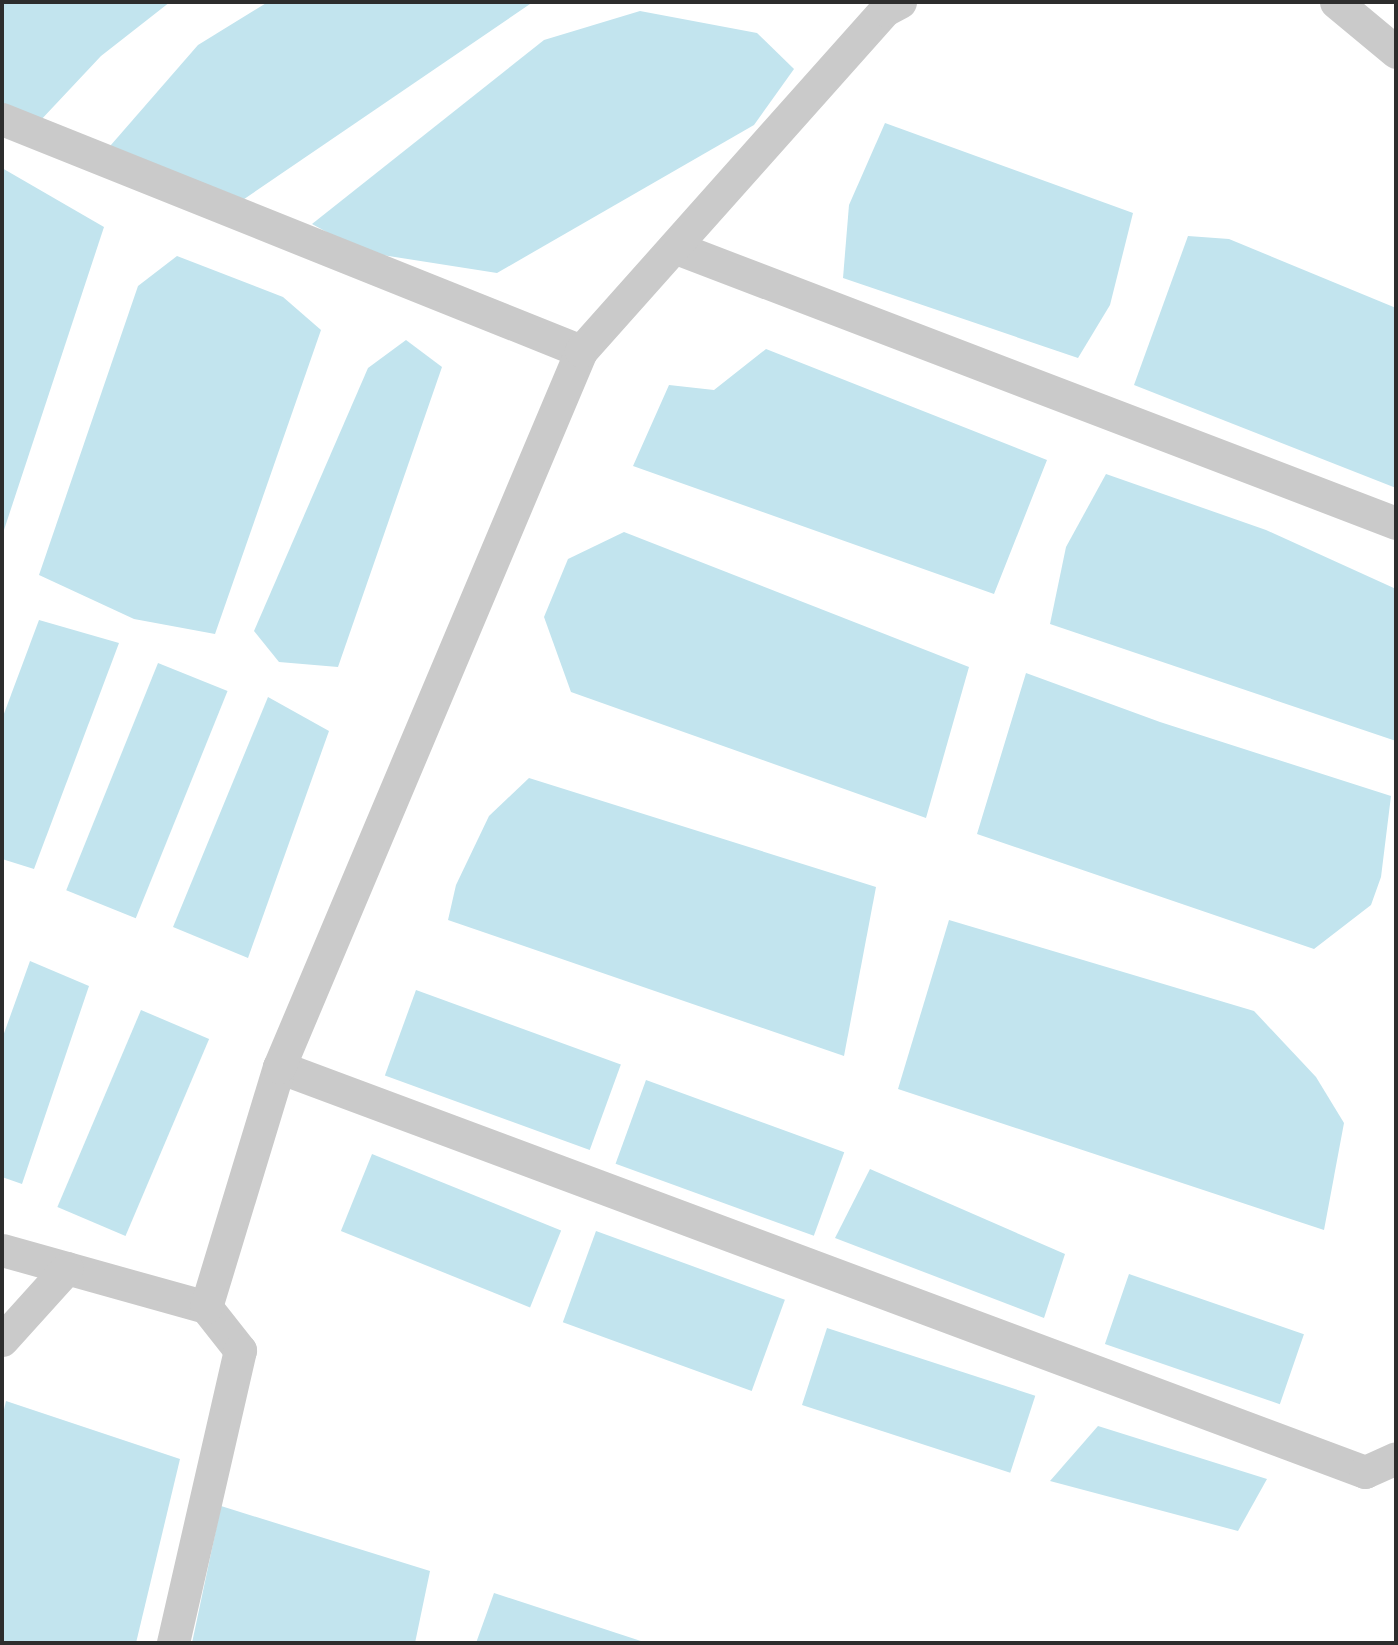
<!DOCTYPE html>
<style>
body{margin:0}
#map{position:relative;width:1398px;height:1645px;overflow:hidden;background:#fff;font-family:Lato,sans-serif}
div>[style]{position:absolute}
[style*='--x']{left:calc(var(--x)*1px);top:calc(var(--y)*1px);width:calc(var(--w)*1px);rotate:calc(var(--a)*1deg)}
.water>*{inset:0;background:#c2e4ee;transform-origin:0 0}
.minor>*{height:33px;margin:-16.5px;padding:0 16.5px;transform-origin:16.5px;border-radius:16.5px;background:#cacaca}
span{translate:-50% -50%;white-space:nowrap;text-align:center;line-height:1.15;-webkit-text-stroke:7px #fff;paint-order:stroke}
.frame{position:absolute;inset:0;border:4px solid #2d2d2d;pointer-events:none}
</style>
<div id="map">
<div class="water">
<div style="clip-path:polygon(2px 2px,170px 2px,101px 56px,39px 122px,2px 105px)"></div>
<div style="clip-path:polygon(268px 2px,533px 2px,228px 210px,104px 153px,198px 45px)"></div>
<div style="clip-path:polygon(640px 11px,757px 33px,794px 69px,754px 125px,497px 273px,363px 252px,312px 224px,544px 40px)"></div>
<div style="clip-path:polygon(885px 123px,1133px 213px,1110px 305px,1078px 358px,843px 278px,849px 205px)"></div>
<div style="clip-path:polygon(2px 168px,104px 227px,2px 536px)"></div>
<div style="clip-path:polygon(1188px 236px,1229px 239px,1396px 308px,1396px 488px,1134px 385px)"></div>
<div style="clip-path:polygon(177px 256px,283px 297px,321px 330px,215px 634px,134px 619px,39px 575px,138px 286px)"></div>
<div style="clip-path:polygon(406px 340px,442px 367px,338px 667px,279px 662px,254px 631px,368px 368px)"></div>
<div style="clip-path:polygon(766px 349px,1047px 460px,994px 594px,633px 466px,669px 385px,714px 390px)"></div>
<div style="clip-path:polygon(1106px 474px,1266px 530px,1396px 589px,1396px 741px,1050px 624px,1066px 547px)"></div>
<div style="clip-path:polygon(624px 532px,969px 667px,926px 818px,571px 692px,544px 617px,568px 559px)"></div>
<div style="clip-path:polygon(39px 620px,119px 643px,34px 869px,2px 859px,2px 719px)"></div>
<div style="left:158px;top:663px;width:75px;height:245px;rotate:22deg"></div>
<div style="clip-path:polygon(1026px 673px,1160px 722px,1391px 796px,1381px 877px,1371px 905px,1314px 949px,977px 834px)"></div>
<div style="clip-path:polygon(268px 697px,329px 731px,248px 958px,173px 927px)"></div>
<div style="clip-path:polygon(529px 778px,876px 887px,844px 1056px,448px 920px,456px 885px,489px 816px)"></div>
<div style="clip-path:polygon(949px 920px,1254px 1011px,1316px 1077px,1344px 1123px,1324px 1230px,898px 1089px)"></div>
<div style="clip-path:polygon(30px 961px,89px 986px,22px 1184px,2px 1177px,2px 1039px)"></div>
<div style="left:416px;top:990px;width:218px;height:91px;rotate:20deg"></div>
<div style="left:141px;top:1010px;width:74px;height:214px;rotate:23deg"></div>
<div style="left:646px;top:1080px;width:211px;height:89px;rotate:20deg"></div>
<div style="left:372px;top:1154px;width:204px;height:83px;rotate:22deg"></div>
<div style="clip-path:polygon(870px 1169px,1065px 1254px,1044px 1318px,835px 1238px)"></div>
<div style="left:596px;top:1231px;width:201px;height:97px;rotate:20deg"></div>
<div style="left:1129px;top:1274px;width:185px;height:74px;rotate:19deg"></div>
<div style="left:827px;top:1328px;width:219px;height:81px;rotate:18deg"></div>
<div style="clip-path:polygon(6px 1401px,180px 1459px,136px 1643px,2px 1643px,2px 1418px)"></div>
<div style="clip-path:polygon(1098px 1426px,1267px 1479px,1238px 1531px,1050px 1481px)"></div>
<div style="clip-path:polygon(221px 1506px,430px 1571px,415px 1643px,192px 1643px)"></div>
<div style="clip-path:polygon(494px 1593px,647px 1643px,476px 1643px)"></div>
</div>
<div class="minor">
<div style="--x:1336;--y:2;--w:78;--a:39.8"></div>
<div style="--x:2;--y:119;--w:624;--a:21.84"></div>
<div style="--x:674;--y:247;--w:773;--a:20.92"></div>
<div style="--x:279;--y:1067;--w:1159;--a:20.45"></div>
<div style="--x:1365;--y:1472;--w:34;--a:-24"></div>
<div style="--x:2;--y:1250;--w:212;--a:15.6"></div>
<div style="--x:206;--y:1307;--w:55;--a:51.7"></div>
<div style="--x:240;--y:1350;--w:301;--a:102.9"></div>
<div style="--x:206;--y:1307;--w:251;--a:-73.1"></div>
<div style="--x:279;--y:1067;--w:777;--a:-67.13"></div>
<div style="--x:581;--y:351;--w:457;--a:-48.3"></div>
<div style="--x:885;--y:10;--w:17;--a:-28"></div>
<div style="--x:2;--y:1340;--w:97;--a:-47.9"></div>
</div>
<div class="frame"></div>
</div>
